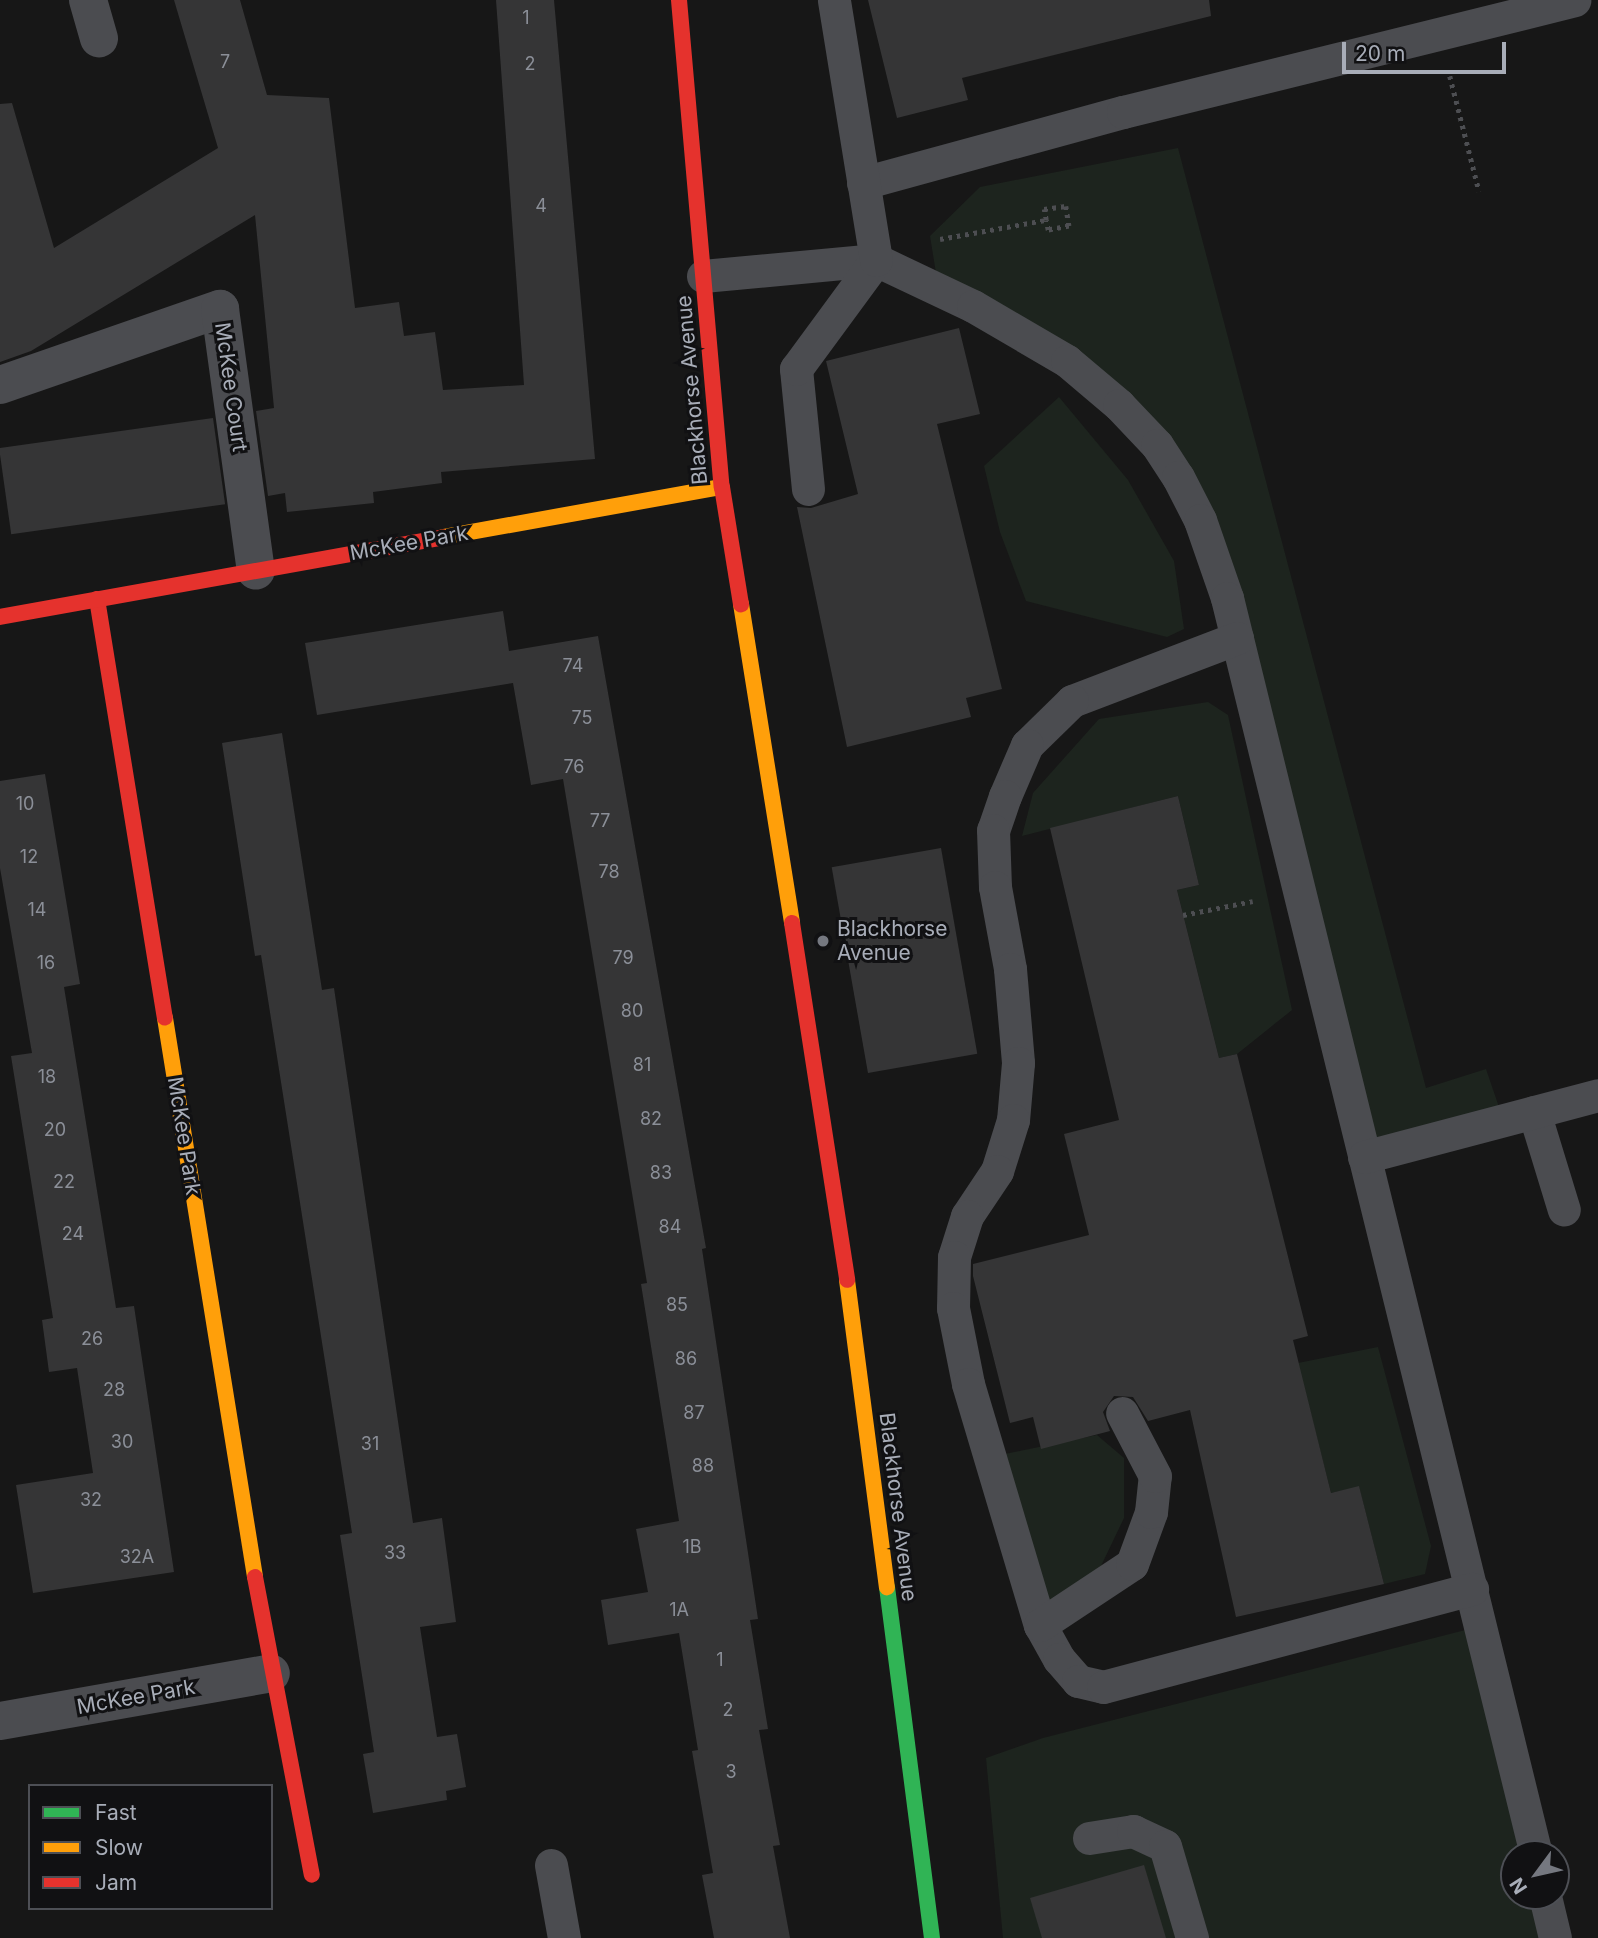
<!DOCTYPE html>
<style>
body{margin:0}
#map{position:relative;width:1598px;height:1938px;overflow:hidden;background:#171717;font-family:Inter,sans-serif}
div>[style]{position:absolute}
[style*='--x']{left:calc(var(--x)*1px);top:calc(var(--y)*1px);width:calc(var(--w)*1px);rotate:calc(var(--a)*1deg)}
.green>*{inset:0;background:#1d241e}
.building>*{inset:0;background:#353536;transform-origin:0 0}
.path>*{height:4.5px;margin-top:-2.25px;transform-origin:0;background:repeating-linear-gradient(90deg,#4d4e52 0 3.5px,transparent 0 8.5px)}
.lane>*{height:33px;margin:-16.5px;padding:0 16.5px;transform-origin:16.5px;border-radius:16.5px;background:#4b4c50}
.street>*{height:38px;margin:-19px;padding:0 19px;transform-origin:19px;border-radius:19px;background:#4b4c50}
.fast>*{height:16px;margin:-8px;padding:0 8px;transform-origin:8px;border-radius:8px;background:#30b455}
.slow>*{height:16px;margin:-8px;padding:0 8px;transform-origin:8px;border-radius:8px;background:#ff9f0a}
.jam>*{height:16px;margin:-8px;padding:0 8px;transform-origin:8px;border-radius:8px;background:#e5322d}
.dots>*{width:19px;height:19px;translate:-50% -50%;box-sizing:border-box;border:4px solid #111113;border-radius:50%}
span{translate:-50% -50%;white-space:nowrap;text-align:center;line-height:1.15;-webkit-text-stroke:6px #111113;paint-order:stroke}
.number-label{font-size:18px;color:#8b8f98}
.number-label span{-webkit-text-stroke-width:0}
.street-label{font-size:21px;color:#a8adb8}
.poi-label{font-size:21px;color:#a8adb8}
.left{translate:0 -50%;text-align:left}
.legend{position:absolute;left:28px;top:1784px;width:245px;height:126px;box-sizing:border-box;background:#111113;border:2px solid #4d4f55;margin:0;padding:9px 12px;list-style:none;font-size:21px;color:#a8adb8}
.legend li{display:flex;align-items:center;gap:14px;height:35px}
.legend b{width:35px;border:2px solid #4d4f55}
.north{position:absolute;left:1500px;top:1840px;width:70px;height:70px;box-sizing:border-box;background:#111113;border:2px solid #4d4f55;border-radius:50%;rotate:237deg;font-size:19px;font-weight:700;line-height:28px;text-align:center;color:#a8adb8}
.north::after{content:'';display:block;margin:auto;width:24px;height:32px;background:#757880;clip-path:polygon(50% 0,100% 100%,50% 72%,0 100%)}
.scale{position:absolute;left:1342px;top:42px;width:164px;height:32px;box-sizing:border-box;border:4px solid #a8adb8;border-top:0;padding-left:9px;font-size:21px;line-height:24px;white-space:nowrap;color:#a8adb8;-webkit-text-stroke:5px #111113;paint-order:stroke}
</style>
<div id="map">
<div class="green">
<div style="clip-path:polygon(1178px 148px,1426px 1088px,1486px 1069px,1500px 1110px,1376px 1141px,1243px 601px,1142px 409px,936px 273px,930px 236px,980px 187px)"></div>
<div style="clip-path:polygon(1059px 397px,1128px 480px,1174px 561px,1184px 629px,1167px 637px,1026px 601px,1000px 532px,984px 466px)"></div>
<div style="clip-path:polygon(1208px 702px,1228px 715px,1292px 1010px,1237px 1054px,1219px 1058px,1177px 890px,1199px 885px,1178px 796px,1022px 836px,1033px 793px,1099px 719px)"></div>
<div style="clip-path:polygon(1378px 1347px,1431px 1546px,1425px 1574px,1384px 1584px,1359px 1487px,1331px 1493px,1298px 1363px)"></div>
<div style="clip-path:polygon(1097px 1435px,1124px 1458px,1124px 1518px,1101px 1566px,1050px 1605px,1000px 1455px)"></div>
<div style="clip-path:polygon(1481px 1626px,1535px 1854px,1514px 1854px,1514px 1896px,1545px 1896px,1555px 1938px,1003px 1938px,986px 1758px,1043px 1738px)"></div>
</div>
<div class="building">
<div style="clip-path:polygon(174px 0,240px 0,267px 95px,329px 98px,355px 308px,399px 302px,404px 336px,435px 332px,443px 390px,524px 385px,496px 0,554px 0,595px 459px,441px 472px,442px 483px,373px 492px,374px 503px,287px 512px,285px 493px,268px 496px,256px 411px,274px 408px,255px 215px,31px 351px,0 362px,0 104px,12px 103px,54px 248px,218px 148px)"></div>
<div style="clip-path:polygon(868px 0,1209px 0,1211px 16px,962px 78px,968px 100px,897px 118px)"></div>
<div style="clip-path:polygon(959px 328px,980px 414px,937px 424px,1002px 689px,966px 698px,971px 717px,847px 747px,797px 507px,811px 508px,858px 494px,826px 361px)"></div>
<div style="left:213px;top:418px;width:87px;height:216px;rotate:82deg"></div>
<div style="clip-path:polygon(503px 611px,509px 651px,598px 636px,706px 1248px,702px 1249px,758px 1619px,750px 1620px,768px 1729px,759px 1730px,780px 1845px,773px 1846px,790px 1938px,714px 1938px,702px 1875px,713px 1873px,692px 1751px,698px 1750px,679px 1633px,608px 1645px,601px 1600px,648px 1592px,636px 1529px,679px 1521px,641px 1284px,647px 1283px,563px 779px,531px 785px,513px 683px,317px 715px,305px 643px)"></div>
<div style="clip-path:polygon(282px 733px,322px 990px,334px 988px,413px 1523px,442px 1518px,456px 1622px,420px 1627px,437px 1737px,457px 1734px,466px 1787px,446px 1791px,447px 1800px,373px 1813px,363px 1754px,374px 1752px,340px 1535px,352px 1533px,261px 955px,255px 956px,222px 743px)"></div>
<div style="clip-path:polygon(45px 774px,80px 984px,64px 987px,116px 1308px,134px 1306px,174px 1572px,33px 1593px,16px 1485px,93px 1473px,77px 1368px,49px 1372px,42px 1320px,53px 1318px,11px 1056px,32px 1053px,0 868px,0 781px)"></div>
<div style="clip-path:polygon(1178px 796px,1199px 885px,1177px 890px,1219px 1058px,1237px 1054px,1308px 1336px,1293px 1340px,1331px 1493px,1359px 1486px,1384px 1584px,1236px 1617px,1190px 1410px,1148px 1421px,1133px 1397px,1114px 1396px,1103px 1412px,1110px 1431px,1041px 1449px,1033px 1417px,1010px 1423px,973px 1276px,973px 1264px,1089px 1235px,1064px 1134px,1119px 1120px,1050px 828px)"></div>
<div style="left:941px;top:848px;width:209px;height:111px;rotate:80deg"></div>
<div style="clip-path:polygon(1144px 1865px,1166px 1938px,1042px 1938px,1030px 1898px)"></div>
</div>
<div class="path">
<div style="--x:1450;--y:76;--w:119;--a:75.8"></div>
<div style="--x:940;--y:239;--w:108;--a:-10.2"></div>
<div style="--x:1046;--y:220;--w:11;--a:-100"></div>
<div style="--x:1044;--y:209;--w:22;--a:-8"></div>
<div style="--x:1066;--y:206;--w:20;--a:81"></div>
<div style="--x:1069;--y:226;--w:21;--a:169"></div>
<div style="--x:1048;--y:230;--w:10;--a:-101"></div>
<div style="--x:1183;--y:915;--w:71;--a:-11.3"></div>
</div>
<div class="lane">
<div style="--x:863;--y:183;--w:270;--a:-15.3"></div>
<div style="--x:1123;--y:112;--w:465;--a:-13.9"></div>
<div style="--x:703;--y:276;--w:174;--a:-5.3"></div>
<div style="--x:876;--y:260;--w:107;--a:25.4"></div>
<div style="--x:973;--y:306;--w:109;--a:30.3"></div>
<div style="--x:1067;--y:361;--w:68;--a:40.2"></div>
<div style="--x:1119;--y:405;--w:55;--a:46.5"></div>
<div style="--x:1157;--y:445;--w:38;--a:57"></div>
<div style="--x:1178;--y:477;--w:48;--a:62.9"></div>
<div style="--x:1200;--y:520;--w:83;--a:70.9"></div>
<div style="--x:1227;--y:598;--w:1293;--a:76.18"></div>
<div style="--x:808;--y:489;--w:121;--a:-95.7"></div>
<div style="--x:796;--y:369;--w:135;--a:-53.7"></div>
<div style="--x:876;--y:260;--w:263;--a:-99.2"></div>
<div style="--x:1237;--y:638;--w:177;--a:159.1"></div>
<div style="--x:1072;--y:701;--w:63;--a:135.6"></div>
<div style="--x:1027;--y:745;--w:56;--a:113.3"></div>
<div style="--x:1005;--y:796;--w:36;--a:109"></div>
<div style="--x:993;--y:830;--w:57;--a:88"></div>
<div style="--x:995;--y:887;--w:83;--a:79.6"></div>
<div style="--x:1010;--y:969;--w:94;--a:85.1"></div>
<div style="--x:1018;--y:1063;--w:57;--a:95"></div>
<div style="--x:1013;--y:1120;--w:53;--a:107.4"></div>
<div style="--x:997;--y:1171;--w:54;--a:123.7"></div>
<div style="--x:967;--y:1216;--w:43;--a:107.6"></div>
<div style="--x:954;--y:1257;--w:51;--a:91.1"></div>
<div style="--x:953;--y:1308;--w:77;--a:78.8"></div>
<div style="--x:968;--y:1384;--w:252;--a:73.4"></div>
<div style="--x:1040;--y:1625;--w:39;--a:61"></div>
<div style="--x:1059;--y:1659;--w:29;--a:49"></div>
<div style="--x:1078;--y:1681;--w:26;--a:13"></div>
<div style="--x:1103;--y:1687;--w:382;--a:-14.9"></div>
<div style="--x:1534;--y:1112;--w:102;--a:73"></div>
<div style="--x:1364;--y:1157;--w:242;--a:-14.8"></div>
<div style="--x:1040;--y:1625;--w:110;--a:-33.5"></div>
<div style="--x:1132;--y:1564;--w:55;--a:-69.9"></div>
<div style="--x:1151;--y:1512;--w:36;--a:-84"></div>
<div style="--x:1155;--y:1476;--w:71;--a:-117.6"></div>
<div style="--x:1089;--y:1838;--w:45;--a:-9"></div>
<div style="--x:1133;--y:1831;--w:35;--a:25"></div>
<div style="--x:1165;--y:1846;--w:96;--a:73.6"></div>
<div style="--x:551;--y:1865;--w:74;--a:79.9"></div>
<div style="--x:1545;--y:1896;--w:43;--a:76.6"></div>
</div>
<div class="street">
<div style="--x:88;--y:0;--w:40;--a:74"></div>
<div style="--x:0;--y:385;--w:233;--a:-19.1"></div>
<div style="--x:220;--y:309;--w:264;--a:82.2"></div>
<div style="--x:0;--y:1721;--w:275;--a:-10"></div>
</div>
<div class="fast">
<div style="--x:887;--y:1587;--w:354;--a:82.7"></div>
</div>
<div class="slow">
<div style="--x:443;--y:537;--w:283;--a:-10.2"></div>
<div style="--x:741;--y:604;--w:323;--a:80.9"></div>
<div style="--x:165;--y:1018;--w:566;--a:80.85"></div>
<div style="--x:847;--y:1280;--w:310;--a:82.6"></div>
</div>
<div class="jam">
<div style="--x:679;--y:0;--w:489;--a:85"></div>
<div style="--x:722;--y:487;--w:119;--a:80.8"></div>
<div style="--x:97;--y:599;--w:424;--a:80.8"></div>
<div style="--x:0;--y:617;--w:450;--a:-10.2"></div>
<div style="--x:792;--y:923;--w:361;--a:81.2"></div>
<div style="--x:255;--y:1577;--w:303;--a:79.2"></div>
</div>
<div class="dots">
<div style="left:823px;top:941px;background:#757880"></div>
</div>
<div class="number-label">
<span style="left:526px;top:18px">1</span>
<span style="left:225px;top:62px">7</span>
<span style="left:530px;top:64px">2</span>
<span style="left:541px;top:206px">4</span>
<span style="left:573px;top:666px">74</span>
<span style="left:582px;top:718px">75</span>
<span style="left:574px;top:767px">76</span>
<span style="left:25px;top:804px">10</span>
<span style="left:600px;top:821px">77</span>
<span style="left:29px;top:857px">12</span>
<span style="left:609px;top:872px">78</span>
<span style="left:37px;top:910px">14</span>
<span style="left:623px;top:958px">79</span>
<span style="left:46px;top:963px">16</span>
<span style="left:632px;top:1011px">80</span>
<span style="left:642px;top:1065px">81</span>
<span style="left:47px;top:1077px">18</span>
<span style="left:651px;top:1119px">82</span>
<span style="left:55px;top:1130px">20</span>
<span style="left:661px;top:1173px">83</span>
<span style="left:64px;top:1182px">22</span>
<span style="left:670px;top:1227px">84</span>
<span style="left:73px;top:1234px">24</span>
<span style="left:677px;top:1305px">85</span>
<span style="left:92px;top:1339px">26</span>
<span style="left:686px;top:1359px">86</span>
<span style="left:114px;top:1390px">28</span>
<span style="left:694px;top:1413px">87</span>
<span style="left:122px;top:1442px">30</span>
<span style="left:370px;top:1444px">31</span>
<span style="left:703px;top:1466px">88</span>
<span style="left:91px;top:1500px">32</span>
<span style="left:692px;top:1547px">1B</span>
<span style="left:395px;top:1553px">33</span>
<span style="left:137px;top:1557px">32A</span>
<span style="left:679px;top:1610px">1A</span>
<span style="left:720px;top:1660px">1</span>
<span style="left:728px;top:1710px">2</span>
<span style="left:731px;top:1772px">3</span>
</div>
<div class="street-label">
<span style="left:231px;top:387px;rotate:82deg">McKee Court</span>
<span style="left:692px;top:390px;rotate:-95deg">Blackhorse Avenue</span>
<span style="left:409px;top:543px;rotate:-10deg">McKee Park</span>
<span style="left:184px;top:1136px;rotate:81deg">McKee Park</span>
<span style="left:898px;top:1507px;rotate:83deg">Blackhorse Avenue</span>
<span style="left:136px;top:1697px;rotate:-10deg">McKee Park</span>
</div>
<div class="poi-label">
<span class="left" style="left:837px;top:941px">Blackhorse<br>Avenue</span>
</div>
<ul class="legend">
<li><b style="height:9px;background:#30b455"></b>Fast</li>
<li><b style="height:9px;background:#ff9f0a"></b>Slow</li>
<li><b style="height:9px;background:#e5322d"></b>Jam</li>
</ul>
<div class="north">N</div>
<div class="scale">20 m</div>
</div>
